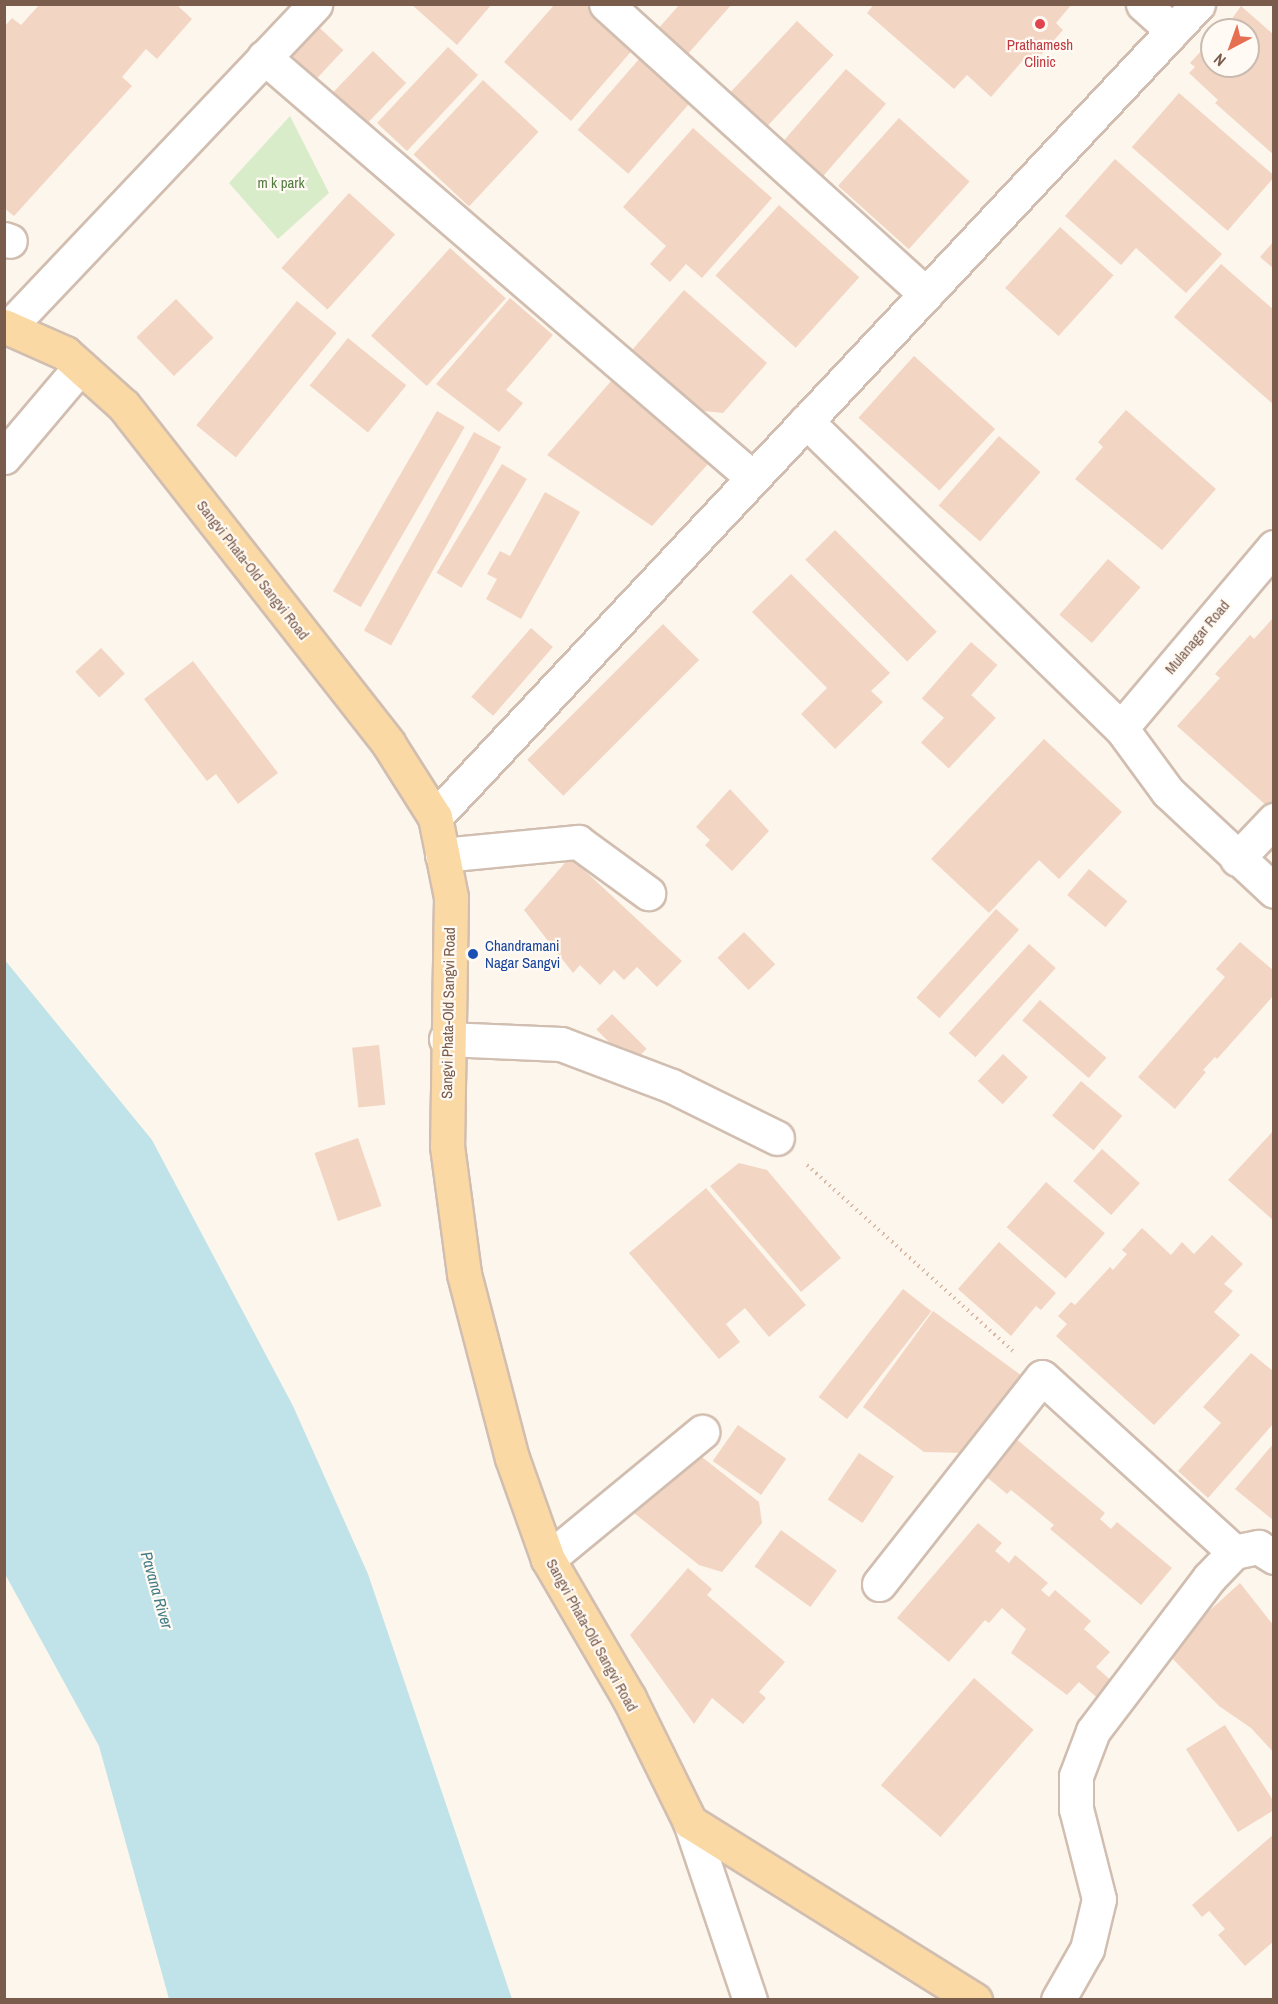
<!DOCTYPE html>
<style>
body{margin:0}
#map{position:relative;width:1278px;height:2004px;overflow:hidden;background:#fdf6ec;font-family:"Archivo Narrow",sans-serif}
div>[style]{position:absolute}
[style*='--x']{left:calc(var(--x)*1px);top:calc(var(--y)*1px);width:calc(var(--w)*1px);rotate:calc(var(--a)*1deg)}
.green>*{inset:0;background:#d8ecc9}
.water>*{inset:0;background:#bfe3e8}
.building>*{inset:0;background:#f3d5c3;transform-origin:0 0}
.path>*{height:4px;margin-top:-2px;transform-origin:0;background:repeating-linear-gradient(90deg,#d9b8a5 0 1.5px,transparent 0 6px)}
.roads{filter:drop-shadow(2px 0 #d1beb0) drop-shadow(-2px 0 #d1beb0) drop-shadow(0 2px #d1beb0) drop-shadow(0 -2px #d1beb0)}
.minor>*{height:33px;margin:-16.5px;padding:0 16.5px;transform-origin:16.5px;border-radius:16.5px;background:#fff}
.major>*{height:33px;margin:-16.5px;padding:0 16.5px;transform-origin:16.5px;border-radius:16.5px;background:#fbd9a5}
.dots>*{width:16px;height:16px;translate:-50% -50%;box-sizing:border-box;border:3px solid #fffaf3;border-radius:50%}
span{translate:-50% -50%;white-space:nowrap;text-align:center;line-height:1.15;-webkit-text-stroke:4.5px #fffaf3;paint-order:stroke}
.health-label{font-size:15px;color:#be3a42}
.park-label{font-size:15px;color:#537a41}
.street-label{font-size:15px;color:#7a5c4d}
.transit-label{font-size:15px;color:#164399}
.left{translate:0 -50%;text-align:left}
.water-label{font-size:16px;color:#437c86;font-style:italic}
.frame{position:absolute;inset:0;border:6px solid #7a5c4d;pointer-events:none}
.north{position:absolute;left:1200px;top:18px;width:60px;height:60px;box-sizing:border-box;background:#fffaf3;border:2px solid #cabbb1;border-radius:50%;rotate:221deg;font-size:16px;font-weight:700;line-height:24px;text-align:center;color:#7a5c4d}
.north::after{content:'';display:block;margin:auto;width:21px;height:27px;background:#e76f51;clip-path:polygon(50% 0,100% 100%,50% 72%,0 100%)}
</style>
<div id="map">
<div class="green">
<div style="clip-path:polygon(290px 116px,329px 193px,278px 239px,229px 183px)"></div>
</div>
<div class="water">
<div style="clip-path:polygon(4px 959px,152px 1140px,293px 1406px,368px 1574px,512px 1999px,169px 1999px,99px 1746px,5px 1574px)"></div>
</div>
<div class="building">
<div style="clip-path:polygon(40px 4px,176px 4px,192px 19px,157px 59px,146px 49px,122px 77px,132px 86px,14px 216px,4px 208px,4px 27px,12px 18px,21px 25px)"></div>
<div style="clip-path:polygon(411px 4px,492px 4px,457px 45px)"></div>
<div style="clip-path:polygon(555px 4px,587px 4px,635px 47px,571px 121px,504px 62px)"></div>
<div style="clip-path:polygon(680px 4px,732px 4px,686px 56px,657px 30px)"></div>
<div style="clip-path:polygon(874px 4px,1072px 4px,1056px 23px,1063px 30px,1033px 64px,1025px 58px,991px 97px,967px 75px,954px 89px,867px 13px)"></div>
<div style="clip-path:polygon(1241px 6px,1274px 35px,1274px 155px,1215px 103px,1218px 100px,1189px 73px,1195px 67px,1190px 63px,1212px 39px,1212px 66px,1248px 66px,1248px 30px,1224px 30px)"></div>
<div style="left:309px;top:18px;width:47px;height:52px;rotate:43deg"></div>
<div style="left:797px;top:21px;width:50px;height:101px;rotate:43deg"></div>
<div style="left:448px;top:47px;width:41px;height:104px;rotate:43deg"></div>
<div style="left:373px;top:51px;width:46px;height:57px;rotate:44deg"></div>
<div style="left:640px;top:58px;width:67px;height:95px;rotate:41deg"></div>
<div style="left:846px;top:69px;width:53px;height:96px;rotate:41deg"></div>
<div style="left:483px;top:80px;width:76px;height:102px;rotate:43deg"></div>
<div style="left:1179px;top:93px;width:127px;height:72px;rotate:41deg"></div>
<div style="left:899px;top:118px;width:95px;height:91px;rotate:42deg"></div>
<div style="clip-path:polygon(693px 128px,772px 198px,702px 278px,686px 264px,670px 282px,650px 264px,666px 246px,623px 207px)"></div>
<div style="clip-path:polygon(1115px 159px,1222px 254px,1186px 293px,1136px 248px,1121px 265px,1065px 216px)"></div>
<div style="left:349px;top:193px;width:62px;height:101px;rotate:42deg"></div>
<div style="left:779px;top:205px;width:108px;height:95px;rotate:42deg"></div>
<div style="left:1060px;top:227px;width:72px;height:82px;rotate:42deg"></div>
<div style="clip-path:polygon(1274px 241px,1274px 269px,1260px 257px)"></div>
<div style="left:450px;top:248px;width:75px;height:118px;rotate:42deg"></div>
<div style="clip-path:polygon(1221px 264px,1274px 310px,1274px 405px,1174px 317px)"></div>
<div style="clip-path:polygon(684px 290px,767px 363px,723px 413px,686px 409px,626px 357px)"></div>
<div style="clip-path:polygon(510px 298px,553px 335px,506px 390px,523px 403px,499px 432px,436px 384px)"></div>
<div style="left:176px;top:299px;width:54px;height:55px;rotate:46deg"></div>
<div style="left:297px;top:301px;width:51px;height:160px;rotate:39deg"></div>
<div style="left:348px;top:338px;width:75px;height:61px;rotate:39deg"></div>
<div style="left:914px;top:356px;width:109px;height:83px;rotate:42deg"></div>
<div style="clip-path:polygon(612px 380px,708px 464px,652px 526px,547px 455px)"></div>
<div style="clip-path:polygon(1126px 410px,1216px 489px,1162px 550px,1075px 479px,1103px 447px,1098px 442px)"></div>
<div style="left:437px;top:411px;width:32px;height:208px;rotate:30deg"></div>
<div style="left:474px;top:432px;width:31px;height:227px;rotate:29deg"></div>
<div style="left:999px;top:436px;width:55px;height:92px;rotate:41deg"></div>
<div style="left:502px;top:464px;width:29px;height:127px;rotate:31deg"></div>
<div style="clip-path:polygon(545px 492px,580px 512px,521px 619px,486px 599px,497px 579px,487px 574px,500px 551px,510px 556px)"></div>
<div style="left:835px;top:530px;width:144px;height:42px;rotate:45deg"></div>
<div style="left:1108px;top:559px;width:43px;height:74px;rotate:41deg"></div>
<div style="clip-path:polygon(791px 574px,890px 673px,871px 691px,883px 702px,835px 749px,801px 714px,827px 688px,752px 612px)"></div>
<div style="clip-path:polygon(1274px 617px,1274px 801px,1268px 807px,1177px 726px,1220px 678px,1215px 674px,1250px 635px,1254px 639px)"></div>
<div style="left:663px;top:624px;width:51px;height:192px;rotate:45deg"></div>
<div style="left:531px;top:628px;width:29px;height:91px;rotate:41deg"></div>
<div style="left:971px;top:642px;width:35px;height:75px;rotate:41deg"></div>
<div style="left:101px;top:648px;width:35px;height:35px;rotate:47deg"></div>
<div style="clip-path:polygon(193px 661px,278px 773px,238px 804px,216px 774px,207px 781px,144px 699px)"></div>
<div style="left:968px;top:692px;width:38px;height:69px;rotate:43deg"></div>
<div style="clip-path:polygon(1044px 739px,1122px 812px,1059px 879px,1039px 860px,989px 913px,931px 859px)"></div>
<div style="clip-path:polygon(730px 789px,769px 831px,732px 871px,705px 845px,710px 840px,696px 827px)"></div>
<div style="clip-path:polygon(570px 857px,682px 961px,657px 987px,637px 967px,624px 980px,614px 970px,600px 985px,580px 965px,573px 973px,524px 910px)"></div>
<div style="left:1089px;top:869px;width:50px;height:34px;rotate:40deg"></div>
<div style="left:996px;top:909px;width:31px;height:119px;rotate:42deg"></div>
<div style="left:744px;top:932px;width:45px;height:37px;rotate:46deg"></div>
<div style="clip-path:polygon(1240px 942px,1274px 971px,1274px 995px,1217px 1059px,1215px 1057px,1203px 1070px,1206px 1072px,1175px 1109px,1138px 1077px,1225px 977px,1216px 969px)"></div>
<div style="left:1029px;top:944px;width:36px;height:120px;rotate:42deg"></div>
<div style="left:1040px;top:1000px;width:88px;height:27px;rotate:41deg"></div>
<div style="left:612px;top:1014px;width:49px;height:22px;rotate:45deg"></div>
<div style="left:379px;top:1045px;width:60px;height:27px;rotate:84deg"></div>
<div style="left:1003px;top:1054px;width:34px;height:37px;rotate:43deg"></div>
<div style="left:1081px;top:1081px;width:54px;height:45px;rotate:40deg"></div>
<div style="clip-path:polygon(1274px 1130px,1274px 1221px,1228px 1180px)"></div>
<div style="left:358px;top:1138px;width:72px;height:46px;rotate:71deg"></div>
<div style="left:1102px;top:1149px;width:51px;height:43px;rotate:42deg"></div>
<div style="clip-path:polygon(739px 1163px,767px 1170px,841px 1258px,801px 1292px,710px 1186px)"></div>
<div style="left:1046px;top:1182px;width:78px;height:60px;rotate:41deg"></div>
<div style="clip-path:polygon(706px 1188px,806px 1305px,769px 1337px,745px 1308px,726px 1324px,740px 1342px,719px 1359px,629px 1253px)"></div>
<div style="clip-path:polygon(1142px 1228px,1171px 1255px,1182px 1242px,1194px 1254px,1212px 1235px,1243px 1264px,1224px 1284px,1233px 1291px,1214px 1312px,1240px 1335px,1154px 1425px,1056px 1336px,1067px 1324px,1058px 1316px,1071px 1302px,1075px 1305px,1110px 1267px,1113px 1270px,1127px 1254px,1122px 1250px)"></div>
<div style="clip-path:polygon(999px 1242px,1056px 1293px,1041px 1310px,1036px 1306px,1011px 1336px,958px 1289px)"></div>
<div style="left:903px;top:1289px;width:36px;height:137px;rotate:38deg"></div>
<div style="clip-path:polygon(933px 1311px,1022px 1376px,965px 1453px,924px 1452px,863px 1407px)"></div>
<div style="clip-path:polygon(1251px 1353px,1274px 1372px,1274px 1423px,1208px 1498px,1178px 1471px,1221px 1423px,1203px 1407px)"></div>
<div style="left:738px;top:1425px;width:59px;height:44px;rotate:35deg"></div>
<div style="clip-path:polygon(1014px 1437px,1105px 1513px,1100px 1519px,1111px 1529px,1117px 1522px,1172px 1568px,1141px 1605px,1050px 1529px,1054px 1525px,1011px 1490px,1007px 1494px,983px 1474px)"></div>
<div style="clip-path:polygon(1274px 1443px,1274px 1521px,1235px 1489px)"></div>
<div style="clip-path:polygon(688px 1446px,759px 1502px,762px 1523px,722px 1572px,699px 1565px,634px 1513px)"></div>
<div style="left:859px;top:1453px;width:42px;height:56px;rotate:34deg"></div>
<div style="clip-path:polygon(978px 1523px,1002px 1543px,995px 1551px,1009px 1563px,1015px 1555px,1048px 1583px,1041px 1590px,1049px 1597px,1055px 1590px,1091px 1621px,1084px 1629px,1110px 1652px,1096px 1667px,1115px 1684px,1101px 1701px,1079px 1682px,1067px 1695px,1011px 1653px,1026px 1629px,1002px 1608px,989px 1623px,985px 1620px,949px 1662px,897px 1618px)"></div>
<div style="left:781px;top:1530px;width:69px;height:45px;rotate:36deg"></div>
<div style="clip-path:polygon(688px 1568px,712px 1589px,707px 1595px,785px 1662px,759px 1692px,766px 1698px,743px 1724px,712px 1698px,694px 1724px,630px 1635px)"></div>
<div style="clip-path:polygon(1240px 1583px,1274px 1626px,1274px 1753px,1251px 1728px,1219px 1706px,1165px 1651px)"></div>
<div style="left:974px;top:1678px;width:79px;height:142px;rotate:41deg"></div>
<div style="clip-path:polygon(1225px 1725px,1274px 1802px,1274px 1810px,1238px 1832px,1186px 1749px)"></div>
<div style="clip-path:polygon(1274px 1834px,1274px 1941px,1245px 1966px,1218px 1935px,1225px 1929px,1209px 1911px,1202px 1917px,1192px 1905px)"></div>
</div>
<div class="path">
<div style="--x:807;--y:1165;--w:278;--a:42.1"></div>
</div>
<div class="roads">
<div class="minor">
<div style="--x:606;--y:4;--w:432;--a:42.2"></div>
<div style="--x:1143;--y:4;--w:40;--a:42"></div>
<div style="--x:264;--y:57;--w:645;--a:40.73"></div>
<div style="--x:4;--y:239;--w:6;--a:18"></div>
<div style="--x:9;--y:327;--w:445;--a:-46.5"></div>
<div style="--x:806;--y:421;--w:440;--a:44.3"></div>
<div style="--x:1121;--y:728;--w:79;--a:53.7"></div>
<div style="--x:1168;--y:792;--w:145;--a:43"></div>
<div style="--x:4;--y:457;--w:118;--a:-49.8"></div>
<div style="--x:1121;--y:728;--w:237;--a:-49.8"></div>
<div style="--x:435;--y:817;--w:1115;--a:-46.82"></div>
<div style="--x:442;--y:855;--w:137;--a:-5.5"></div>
<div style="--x:578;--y:842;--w:87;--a:36.1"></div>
<div style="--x:1237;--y:859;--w:54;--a:-46.5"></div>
<div style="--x:446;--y:1039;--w:115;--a:2.5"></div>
<div style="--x:561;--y:1044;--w:119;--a:20.7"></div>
<div style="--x:672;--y:1086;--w:117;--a:26.3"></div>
<div style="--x:548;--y:1559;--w:200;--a:-39.5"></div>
<div style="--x:879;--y:1584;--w:263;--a:-51.8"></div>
<div style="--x:1042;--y:1377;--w:260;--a:42.3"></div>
<div style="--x:690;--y:1822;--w:188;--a:71.4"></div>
<div style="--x:1058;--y:2000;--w:59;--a:-60.4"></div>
<div style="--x:1087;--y:1949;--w:51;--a:-76.5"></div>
<div style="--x:1099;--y:1899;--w:93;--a:-104.3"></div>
<div style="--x:1076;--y:1809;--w:33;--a:-90"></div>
<div style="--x:1076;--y:1776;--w:48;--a:-69.3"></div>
<div style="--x:1093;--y:1731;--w:192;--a:-52.8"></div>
<div style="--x:1209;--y:1578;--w:36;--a:-46"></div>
<div style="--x:1234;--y:1552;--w:25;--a:-12"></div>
<div style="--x:1258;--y:1547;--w:19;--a:32"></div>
</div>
<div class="major">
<div style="--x:4;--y:326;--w:67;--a:23.9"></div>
<div style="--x:65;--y:353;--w:79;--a:41.9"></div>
<div style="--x:124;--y:406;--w:428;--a:51.9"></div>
<div style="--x:388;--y:743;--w:88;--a:57.6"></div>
<div style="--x:435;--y:817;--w:82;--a:78.7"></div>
<div style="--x:451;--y:897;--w:249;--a:90.9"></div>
<div style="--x:447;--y:1146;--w:129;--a:82.4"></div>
<div style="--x:464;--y:1274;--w:190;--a:75.4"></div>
<div style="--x:512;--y:1458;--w:107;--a:70.4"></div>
<div style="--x:548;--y:1559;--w:161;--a:59.8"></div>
<div style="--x:629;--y:1698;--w:138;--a:63.8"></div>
<div style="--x:690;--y:1822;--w:336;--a:32"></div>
</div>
</div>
<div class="dots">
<div style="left:1040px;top:24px;background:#e0444e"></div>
<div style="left:473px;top:954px;background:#1a4fb4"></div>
</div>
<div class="health-label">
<span style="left:1040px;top:53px">Prathamesh<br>Clinic</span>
</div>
<div class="park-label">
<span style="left:281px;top:183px">m k park</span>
</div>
<div class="street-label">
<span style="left:253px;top:570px;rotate:52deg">Sangvi Phata-Old Sangvi Road</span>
<span style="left:1197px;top:637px;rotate:-50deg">Mulanagar Road</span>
<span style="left:448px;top:1013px;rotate:-89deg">Sangvi Phata-Old Sangvi Road</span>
<span style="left:592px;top:1635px;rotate:61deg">Sangvi Phata-Old Sangvi Road</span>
</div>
<div class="transit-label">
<span class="left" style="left:485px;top:954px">Chandramani<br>Nagar Sangvi</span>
</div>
<div class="water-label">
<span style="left:157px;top:1590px;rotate:74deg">Pavana River</span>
</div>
<div class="frame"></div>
<div class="north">N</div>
</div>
